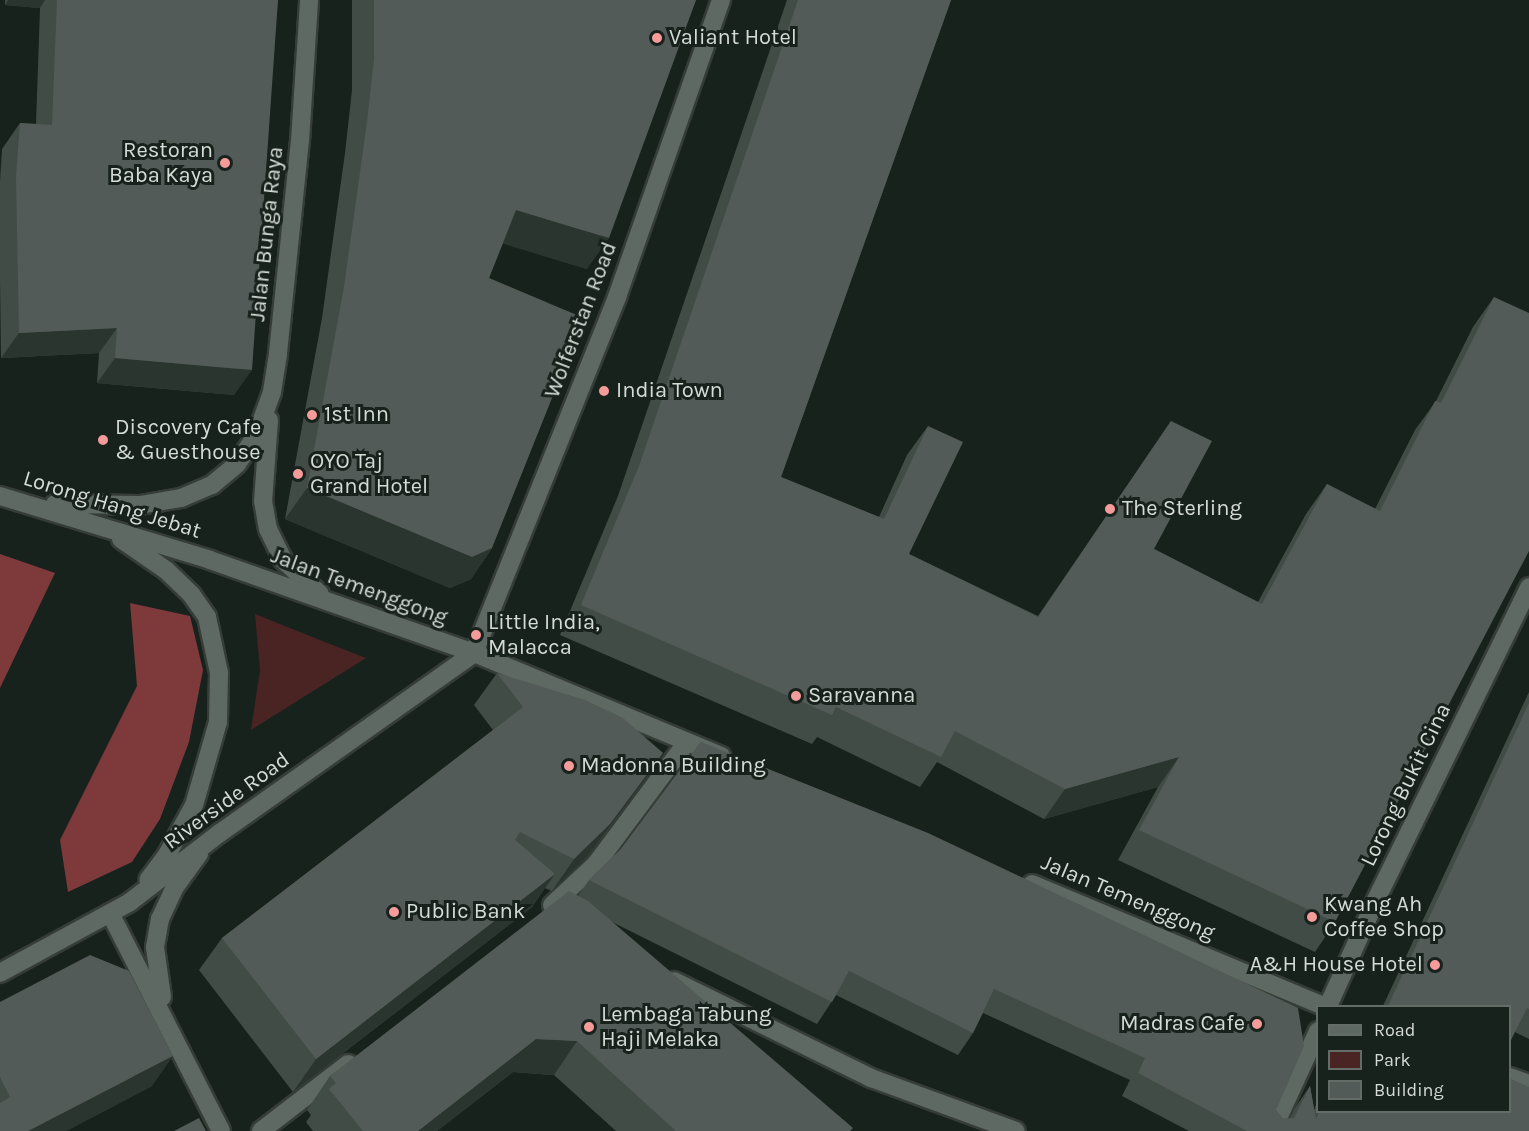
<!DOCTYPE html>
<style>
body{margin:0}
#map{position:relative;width:1529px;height:1131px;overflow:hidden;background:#18221d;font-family:Karla,sans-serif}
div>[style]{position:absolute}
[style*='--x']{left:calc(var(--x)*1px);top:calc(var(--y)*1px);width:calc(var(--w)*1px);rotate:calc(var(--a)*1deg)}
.green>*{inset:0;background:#4a2323}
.forest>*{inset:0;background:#7e393b}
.roads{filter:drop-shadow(2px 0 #363d39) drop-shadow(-2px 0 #363d39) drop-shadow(0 2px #363d39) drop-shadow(0 -2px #363d39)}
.street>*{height:18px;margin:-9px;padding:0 9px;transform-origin:9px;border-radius:9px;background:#5e6963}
.secondary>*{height:18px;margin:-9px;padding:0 9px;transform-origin:9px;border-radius:9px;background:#5e6963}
.wall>*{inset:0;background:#424c47}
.shaded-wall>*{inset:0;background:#2b3530}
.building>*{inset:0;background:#525b57}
.dots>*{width:16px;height:16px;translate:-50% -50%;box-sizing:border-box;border:3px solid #18221d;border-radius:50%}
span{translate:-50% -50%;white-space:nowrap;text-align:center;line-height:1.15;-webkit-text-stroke:6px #18221d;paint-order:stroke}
.poi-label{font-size:22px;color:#d5dcd8}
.left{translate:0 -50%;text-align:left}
.right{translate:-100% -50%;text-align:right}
.street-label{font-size:22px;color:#d5dcd8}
.legend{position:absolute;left:1316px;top:1005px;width:195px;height:108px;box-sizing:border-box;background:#18221d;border:2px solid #646c68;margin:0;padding:8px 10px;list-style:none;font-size:18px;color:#d5dcd8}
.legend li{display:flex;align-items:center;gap:12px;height:30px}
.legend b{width:30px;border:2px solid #646c68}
</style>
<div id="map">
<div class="green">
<div style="clip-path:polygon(255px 614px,325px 642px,366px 658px,251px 730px,260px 670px)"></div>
</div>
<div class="forest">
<div style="clip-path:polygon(0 554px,55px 573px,0 688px)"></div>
<div style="clip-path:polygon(130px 603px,190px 616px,203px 670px,189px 742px,160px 819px,132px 862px,68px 892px,60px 840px,137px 686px)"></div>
</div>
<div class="roads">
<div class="street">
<div style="--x:552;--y:905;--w:60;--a:-43"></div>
<div style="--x:596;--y:864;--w:152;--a:-53.3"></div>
<div style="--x:111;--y:915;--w:242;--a:63"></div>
<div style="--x:674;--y:981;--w:220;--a:26.2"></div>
<div style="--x:871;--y:1078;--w:154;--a:20.1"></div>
<div style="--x:162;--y:997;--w:50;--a:-98"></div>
<div style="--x:155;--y:947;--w:28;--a:-80"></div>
<div style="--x:160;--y:919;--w:35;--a:-65"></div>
<div style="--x:175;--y:887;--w:41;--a:-54"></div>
<div style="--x:1328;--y:1006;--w:112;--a:-65.7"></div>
<div style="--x:1374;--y:904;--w:353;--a:-63.9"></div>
<div style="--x:261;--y:1131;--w:110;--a:-37.6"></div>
<div style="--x:1272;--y:1131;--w:110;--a:-65.3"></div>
</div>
<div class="secondary">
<div style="--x:269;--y:420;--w:81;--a:94.2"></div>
<div style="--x:263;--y:501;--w:28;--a:80"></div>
<div style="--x:268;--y:529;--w:34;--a:64"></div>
<div style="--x:283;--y:560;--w:50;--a:42.6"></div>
<div style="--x:0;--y:496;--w:220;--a:16.9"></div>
<div style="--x:210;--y:560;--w:280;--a:19.4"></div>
<div style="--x:474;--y:653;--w:268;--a:22.6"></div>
<div style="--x:55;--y:504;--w:85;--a:0.7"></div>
<div style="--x:140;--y:505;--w:42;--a:-9.7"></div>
<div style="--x:181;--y:498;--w:34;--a:-23"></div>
<div style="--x:212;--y:485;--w:33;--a:-40"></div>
<div style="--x:237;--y:464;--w:34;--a:-56"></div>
<div style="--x:256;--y:436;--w:47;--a:-70"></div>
<div style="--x:272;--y:392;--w:39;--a:-81"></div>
<div style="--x:278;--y:353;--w:213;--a:-84.1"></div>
<div style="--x:300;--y:141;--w:141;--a:-86.3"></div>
<div style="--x:121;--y:539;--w:55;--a:34.6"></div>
<div style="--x:166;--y:570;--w:35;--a:44"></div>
<div style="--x:191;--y:594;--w:28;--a:55"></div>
<div style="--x:207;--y:617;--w:57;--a:77.9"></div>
<div style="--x:219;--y:673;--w:49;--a:91.2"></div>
<div style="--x:218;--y:722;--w:86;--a:106.1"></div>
<div style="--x:194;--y:805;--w:57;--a:118.4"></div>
<div style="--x:167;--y:855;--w:31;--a:127"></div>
<div style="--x:474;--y:653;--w:384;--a:-68.1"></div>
<div style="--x:617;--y:297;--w:315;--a:-70.7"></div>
<div style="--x:1032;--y:884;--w:316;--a:22.7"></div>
<div style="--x:0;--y:973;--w:148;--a:-28.6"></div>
<div style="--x:130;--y:902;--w:113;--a:-37.5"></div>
<div style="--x:220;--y:833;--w:311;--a:-35.3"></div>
<div style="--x:1510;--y:1077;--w:20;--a:20"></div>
</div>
</div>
<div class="wall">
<div style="clip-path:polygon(5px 0,278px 0,234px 395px,97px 383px,99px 353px,1px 358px,0 279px,0 181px,2px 149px,20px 123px,36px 124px,40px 8px,5px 5px)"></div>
<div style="clip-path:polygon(352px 0,696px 0,587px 269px,503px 243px,489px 278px,492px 548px,471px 579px,450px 588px,285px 519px,322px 318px,345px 153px,352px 90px)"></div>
<div style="clip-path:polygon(787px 0,951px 0,781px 477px,879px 517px,907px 455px,928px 426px,909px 554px,1038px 616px,1171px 421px,1154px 549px,1258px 602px,1306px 514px,1327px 484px,1375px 509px,1415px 430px,1436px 401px,1473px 327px,1494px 297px,1335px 922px,1315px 952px,1118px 860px,1158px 787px,1044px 819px,937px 762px,920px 787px,817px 737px,812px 744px,560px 635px,618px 496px)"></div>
<div style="clip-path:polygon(497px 673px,641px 785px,587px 857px,552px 891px,545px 888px,532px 907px,293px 1092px,199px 970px,222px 938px,493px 730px,474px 705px)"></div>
<div style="clip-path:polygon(1529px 692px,1529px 1039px,1515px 1032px,1509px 1006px,1383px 1006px)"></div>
<div style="clip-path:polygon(701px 742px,1276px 1110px,1283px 1119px,1290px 1118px,1295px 1108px,1310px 1086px,1314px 1110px,1317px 1102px,1317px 1112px,1509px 1112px,1529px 1131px,1189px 1131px,1122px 1096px,1130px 1080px,983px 1013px,973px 1033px,958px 1055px,836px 995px,817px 1024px,612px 922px,851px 1131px,616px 1131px,554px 1075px,513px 1072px,437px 1131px,313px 1131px,306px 1122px,311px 1115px,307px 1110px,330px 1076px,578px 896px,589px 880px,621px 849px)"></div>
<div style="clip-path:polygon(0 1002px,152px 1086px,66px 1131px,0 1131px)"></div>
</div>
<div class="shaded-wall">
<div style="clip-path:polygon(8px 0,45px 0,40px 8px,5px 5px)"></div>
<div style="clip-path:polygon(516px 210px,609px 238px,587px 269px,494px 241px)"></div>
<div style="clip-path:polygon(117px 328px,99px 353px,1px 358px,19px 333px)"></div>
<div style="clip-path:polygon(115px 358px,252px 370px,234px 395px,97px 383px)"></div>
<div style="clip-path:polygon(307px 488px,492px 548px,471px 579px,450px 588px,285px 519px)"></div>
<div style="clip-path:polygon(663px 753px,641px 785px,587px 857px,552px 891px,574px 859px)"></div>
<div style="clip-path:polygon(1179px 757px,1158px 787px,1044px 819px,1065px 789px)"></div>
<div style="clip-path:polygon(555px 874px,532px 907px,293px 1092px,316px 1059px)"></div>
<div style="clip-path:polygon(536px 1039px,577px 1041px,554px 1075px,513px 1072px,437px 1131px,418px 1131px)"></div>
<div style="clip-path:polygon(173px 1056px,152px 1086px,66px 1131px,28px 1131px)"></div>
</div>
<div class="building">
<div style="clip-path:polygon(57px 0,278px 0,252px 370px,115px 358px,117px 328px,19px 333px,16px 177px,20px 123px,52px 125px)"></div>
<div style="clip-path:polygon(374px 0,696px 0,609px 238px,516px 210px,489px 278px,584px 318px,492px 548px,472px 557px,307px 488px,344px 287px,367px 122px,374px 59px)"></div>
<div style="clip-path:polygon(798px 0,951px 0,781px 477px,884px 519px,928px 426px,963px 442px,909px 554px,1038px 617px,1171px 421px,1212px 441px,1154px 549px,1262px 604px,1327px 484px,1380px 511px,1435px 401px,1441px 403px,1494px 297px,1529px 313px,1529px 551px,1335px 922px,1139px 830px,1179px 757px,1065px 789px,955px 731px,941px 757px,836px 707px,832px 715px,581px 605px,639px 466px)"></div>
<div style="clip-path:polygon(497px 673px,585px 700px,623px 718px,663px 753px,610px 824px,574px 859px,520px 832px,515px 840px,555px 874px,316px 1059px,222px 938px,523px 707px)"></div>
<div style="clip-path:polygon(1529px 703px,1529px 1009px,1527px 1008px,1509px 1044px,1509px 1006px,1388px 1006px)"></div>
<div style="clip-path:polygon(701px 742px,928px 833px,1298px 1008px,1304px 1046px,1276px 1110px,1283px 1119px,1294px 1118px,1310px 1086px,1316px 1119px,1319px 1112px,1509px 1112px,1509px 1078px,1529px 1087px,1529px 1131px,1247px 1131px,1138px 1073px,1145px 1058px,994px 989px,973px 1033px,849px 971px,832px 1002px,589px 880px,621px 849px)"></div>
<div style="clip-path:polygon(569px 891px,588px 901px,853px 1128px,850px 1131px,676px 1131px,577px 1041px,536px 1039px,418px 1131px,363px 1131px,329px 1089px,336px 1083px,330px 1076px)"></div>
<div style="clip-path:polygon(90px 955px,129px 971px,173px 1056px,28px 1131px,0 1131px,0 1103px,10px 1097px,0 1077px,0 1002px)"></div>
<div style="clip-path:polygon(199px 1118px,206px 1131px,174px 1131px)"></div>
</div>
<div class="dots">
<div style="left:657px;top:38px;background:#f59b9a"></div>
<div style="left:225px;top:163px;background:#f59b9a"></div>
<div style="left:604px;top:391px;background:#f59b9a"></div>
<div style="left:312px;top:415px;background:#f59b9a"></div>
<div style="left:103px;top:440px;background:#f59b9a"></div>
<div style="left:298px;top:474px;background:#f59b9a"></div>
<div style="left:1110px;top:509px;background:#f59b9a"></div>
<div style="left:476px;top:635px;background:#f59b9a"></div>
<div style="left:796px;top:696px;background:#f59b9a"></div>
<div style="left:569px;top:766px;background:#f59b9a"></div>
<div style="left:394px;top:912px;background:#f59b9a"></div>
<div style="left:1312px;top:917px;background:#f59b9a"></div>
<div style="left:1435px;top:965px;background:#f59b9a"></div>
<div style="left:1257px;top:1024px;background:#f59b9a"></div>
<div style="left:589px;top:1027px;background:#f59b9a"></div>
</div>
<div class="poi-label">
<span class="left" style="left:669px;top:38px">Valiant Hotel</span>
<span class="right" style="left:213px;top:163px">Restoran<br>Baba Kaya</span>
<span class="left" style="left:616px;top:391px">India Town</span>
<span class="left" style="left:324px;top:415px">1st Inn</span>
<span class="left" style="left:115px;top:440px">Discovery Cafe<br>&amp; Guesthouse</span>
<span class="left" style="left:310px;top:474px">OYO Taj<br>Grand Hotel</span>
<span class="left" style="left:1122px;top:509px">The Sterling</span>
<span class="left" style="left:488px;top:635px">Little India,<br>Malacca</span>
<span class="left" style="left:808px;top:696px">Saravanna</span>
<span class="left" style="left:581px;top:766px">Madonna Building</span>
<span class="left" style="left:1324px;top:917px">Kwang Ah<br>Coffee Shop</span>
<span class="left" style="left:406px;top:912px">Public Bank</span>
<span class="right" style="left:1423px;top:965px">A&amp;H House Hotel</span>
<span class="left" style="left:601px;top:1027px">Lembaga Tabung<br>Haji Melaka</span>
<span class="right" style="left:1245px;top:1024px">Madras Cafe</span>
</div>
<div class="street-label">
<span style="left:267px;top:234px;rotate:-84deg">Jalan Bunga Raya</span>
<span style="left:581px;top:320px;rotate:-69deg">Wolferstan Road</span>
<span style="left:112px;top:505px;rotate:17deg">Lorong Hang Jebat</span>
<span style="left:359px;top:587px;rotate:20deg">Jalan Temenggong</span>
<span style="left:1406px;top:785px;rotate:-64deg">Lorong Bukit Cina</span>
<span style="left:227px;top:801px;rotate:-36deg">Riverside Road</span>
<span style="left:1128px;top:898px;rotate:23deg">Jalan Temenggong</span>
</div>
<ul class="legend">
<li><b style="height:8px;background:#5e6963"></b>Road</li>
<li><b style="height:16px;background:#4a2323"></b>Park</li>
<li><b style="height:16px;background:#525b57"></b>Building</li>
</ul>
</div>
